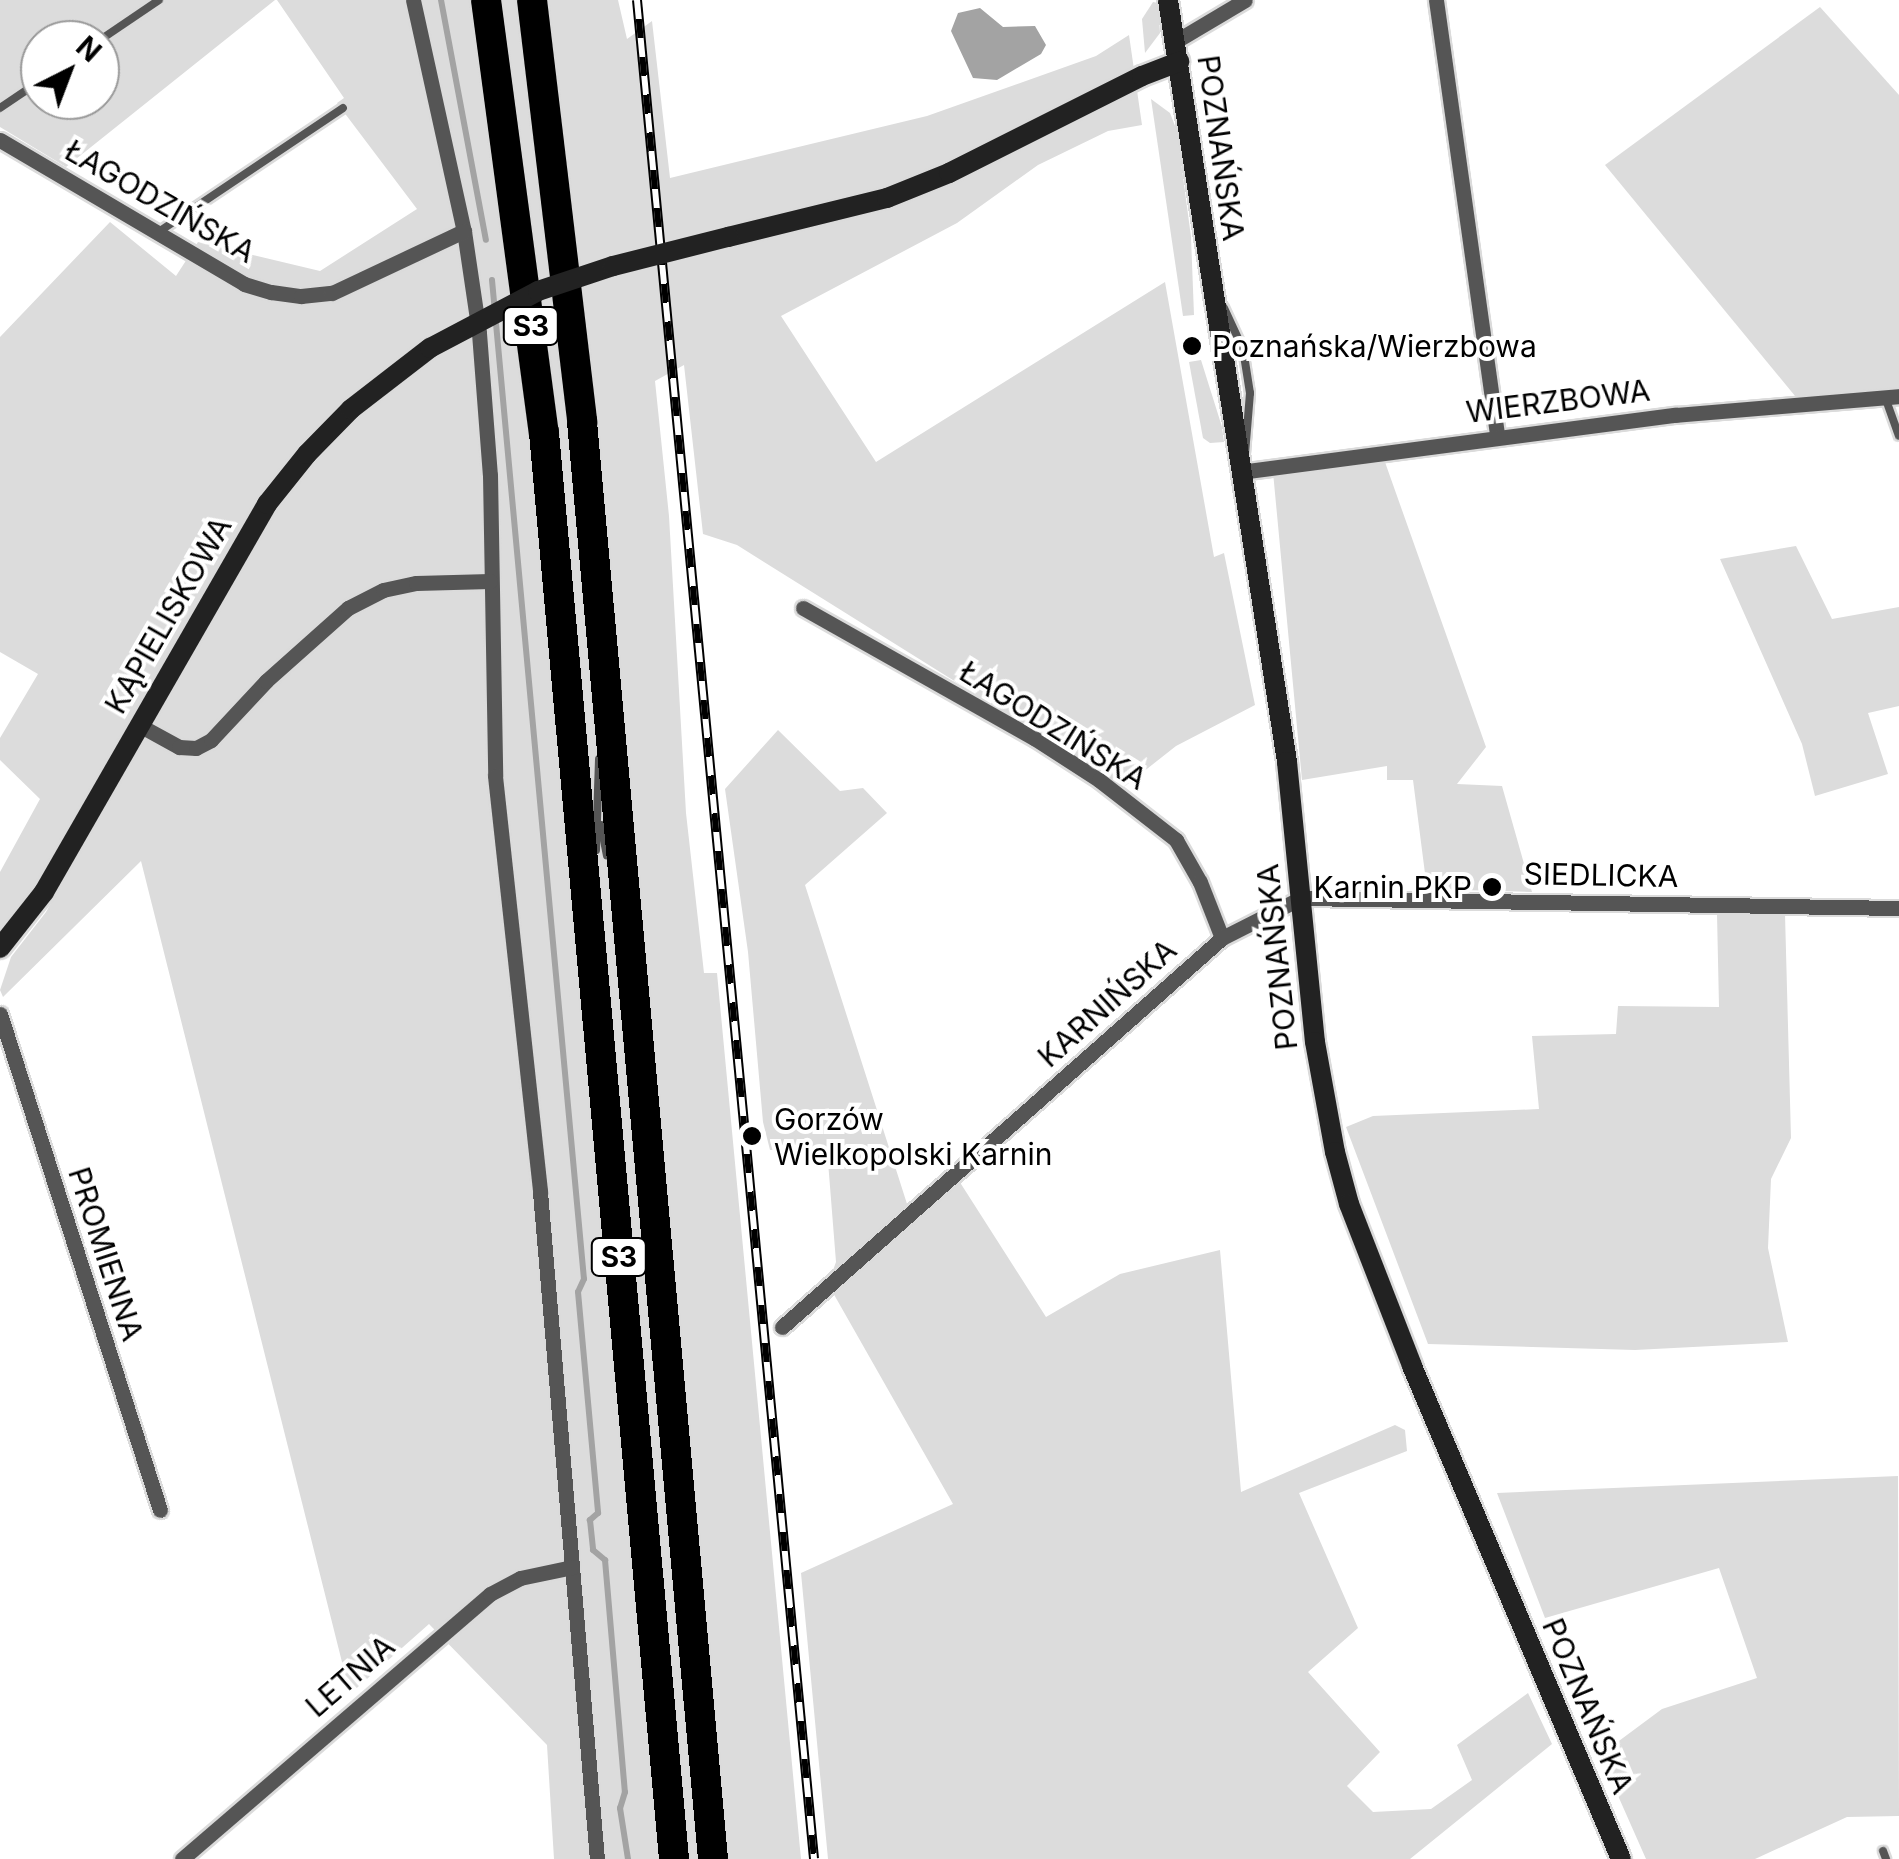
<!DOCTYPE html>
<meta charset="utf-8">
<style>
body{margin:0}
#map{position:relative;width:1899px;height:1859px;overflow:hidden;background:#fff;font-family:Inter,sans-serif}
div>[style]{position:absolute}
[style*='--x']{left:calc(var(--x)*1px);top:calc(var(--y)*1px);width:calc(var(--w)*1px);rotate:calc(var(--a)*1deg)}
.green>*{inset:0;background:#dcdcdc}
.water>*{inset:0;background:#a3a3a3}
.stream>*{height:6px;margin:-3px;padding:0 3px;transform-origin:3px;border-radius:3px;background:#a3a3a3}
.roads{filter:drop-shadow(2px 0 #dbdbdb) drop-shadow(-2px 0 #dbdbdb) drop-shadow(0 2px #dbdbdb) drop-shadow(0 -2px #dbdbdb)}
.lane>*{height:8px;margin:-4px;padding:0 4px;transform-origin:4px;border-radius:4px;background:#555}
.street>*{height:15px;margin:-7.5px;padding:0 7.5px;transform-origin:7.5px;border-radius:7.5px;background:#555}
.secondary>*{height:20px;margin:-10px;padding:0 10px;transform-origin:10px;border-radius:10px;background:#222}
.highway>*{height:30px;margin:-15px;padding:0 15px;transform-origin:15px;border-radius:15px;background:#000}
.rail>*{height:10px;margin-top:-5px;transform-origin:0;background:repeating-linear-gradient(90deg,#fff 0 19px,#000 0 38px);box-sizing:border-box;border-block:2px solid #000}
.secondary-bridge>*{height:20px;margin:-10px;padding:0 10px;transform-origin:10px;border-radius:10px;background:#222}
.dots>*{width:28px;height:28px;translate:-50% -50%;box-sizing:border-box;border:5px solid #fff;border-radius:50%}
span{translate:-50% -50%;white-space:nowrap;text-align:center;line-height:1.15;-webkit-text-stroke:8px #fff;paint-order:stroke}
.shield-label span{padding:2px 8px;background:#fff;border:2px solid;border-radius:8px;-webkit-text-stroke-width:0}
.shield-label{font-size:28px;color:#000;font-weight:700}
.street-label{font-size:30px;color:#000}
.poi-label{font-size:30px;color:#000}
.left{translate:0 -50%;text-align:left}
.right{translate:-100% -50%;text-align:right}
.north{position:absolute;left:20px;top:20px;width:100px;height:100px;box-sizing:border-box;background:#fff;border:2px solid #999;border-radius:50%;rotate:42deg;font-size:28px;font-weight:700;line-height:40px;text-align:center;color:#000}
.north::after{content:'';display:block;margin:auto;width:35px;height:45px;background:#000;clip-path:polygon(50% 0,100% 100%,50% 72%,0 100%)}
</style>
<div id="map">
<div class="green">
<div style="clip-path:polygon(evenodd,0 0,275px 0,66px 167px,0 127px,0 0,40px 40px,100px 40px,100px 100px,40px 100px,40px 40px)"></div>
<div style="clip-path:polygon(277px 0,618px 0,627px 39px,652px 21px,670px 178px,927px 116px,1096px 56px,1129px 35px,1142px 125px,1108px 131px,1038px 165px,957px 223px,781px 316px,876px 462px,1165px 282px,1214px 557px,1224px 553px,1255px 705px,1176px 746px,1124px 787px,737px 545px,703px 534px,684px 365px,655px 381px,669px 516px,686px 813px,704px 973px,717px 973px,801px 1859px,554px 1859px,547px 1745px,429px 1624px,350px 1694px,141px 861px,3px 997px,0 990px,11px 957px,46px 912px,92px 828px,75px 818px,14px 921px,0 937px,0 872px,40px 799px,0 760px,0 738px,38px 674px,0 652px,0 337px,110px 222px,176px 276px,198px 242px,320px 271px,417px 209px,337px 103px,344px 98px)"></div>
<div style="clip-path:polygon(1153px 2px,1158px 3px,1160px 33px,1145px 53px,1142px 19px)"></div>
<div style="clip-path:polygon(1820px 7px,1899px 95px,1899px 394px,1800px 402px,1605px 165px)"></div>
<div style="clip-path:polygon(1151px 99px,1170px 113px,1177px 131px,1191px 237px,1194px 315px,1183px 316px)"></div>
<div style="clip-path:polygon(1201px 360px,1222px 427px,1224px 442px,1210px 443px,1203px 438px,1189px 362px)"></div>
<div style="clip-path:polygon(1380px 448px,1486px 747px,1457px 784px,1502px 786px,1532px 892px,1427px 889px,1413px 780px,1387px 780px,1387px 766px,1302px 780px,1273px 472px)"></div>
<div style="clip-path:polygon(1796px 546px,1832px 619px,1899px 607px,1899px 706px,1868px 713px,1888px 774px,1815px 796px,1802px 744px,1720px 559px)"></div>
<div style="clip-path:polygon(778px 730px,840px 791px,863px 788px,887px 813px,805px 885px,908px 1207px,954px 1173px,1046px 1317px,1120px 1274px,1220px 1250px,1241px 1492px,1395px 1425px,1405px 1430px,1407px 1451px,1299px 1493px,1358px 1628px,1308px 1672px,1380px 1752px,1347px 1786px,1373px 1812px,1431px 1809px,1472px 1780px,1457px 1745px,1528px 1693px,1552px 1744px,1410px 1859px,828px 1859px,801px 1573px,953px 1504px,828px 1284px,836px 1262px,827px 1149px,770px 1150px,763px 1122px,748px 952px,725px 789px)"></div>
<div style="clip-path:polygon(1717px 914px,1785px 914px,1791px 1138px,1771px 1179px,1768px 1248px,1788px 1342px,1635px 1350px,1428px 1344px,1346px 1127px,1373px 1116px,1539px 1109px,1532px 1036px,1616px 1034px,1618px 1006px,1719px 1007px)"></div>
<div style="clip-path:polygon(1898px 1476px,1899px 1816px,1847px 1817px,1755px 1859px,1646px 1859px,1600px 1755px,1662px 1709px,1757px 1678px,1719px 1568px,1545px 1618px,1497px 1493px)"></div>
</div>
<div class="water">
<div style="clip-path:polygon(980px 8px,1003px 27px,1035px 26px,1046px 45px,1041px 54px,997px 80px,973px 78px,951px 31px,958px 13px)"></div>
</div>
<div class="stream">
<div style="--x:441;--y:0;--w:244;--a:79.4"></div>
<div style="--x:492;--y:280;--w:1003;--a:84.74"></div>
<div style="--x:584;--y:1279;--w:14;--a:115"></div>
<div style="--x:578;--y:1292;--w:222;--a:84.8"></div>
<div style="--x:598;--y:1513;--w:11;--a:139"></div>
<div style="--x:590;--y:1520;--w:30;--a:84"></div>
<div style="--x:593;--y:1550;--w:16;--a:40"></div>
<div style="--x:605;--y:1560;--w:233;--a:85.1"></div>
<div style="--x:625;--y:1792;--w:17;--a:107"></div>
<div style="--x:620;--y:1808;--w:52;--a:81.1"></div>
</div>
<div class="roads">
<div class="lane">
<div style="--x:100;--y:40;--w:71;--a:-34.1"></div>
<div style="--x:0;--y:108;--w:48;--a:-34"></div>
<div style="--x:157;--y:233;--w:224;--a:-33.9"></div>
<div style="--x:1224;--y:308;--w:45;--a:65.1"></div>
<div style="--x:1243;--y:349;--w:45;--a:81"></div>
<div style="--x:1250;--y:393;--w:61;--a:94.7"></div>
<div style="--x:1885;--y:397;--w:41;--a:70.3"></div>
<div style="--x:601;--y:825;--w:31;--a:79"></div>
<div style="--x:596;--y:850;--w:91;--a:-88.1"></div>
<div style="--x:1883;--y:1851;--w:9;--a:69"></div>
</div>
<div class="street">
<div style="--x:413;--y:0;--w:237;--a:77.6"></div>
<div style="--x:464;--y:231;--w:103;--a:81.6"></div>
<div style="--x:479;--y:333;--w:142;--a:85.6"></div>
<div style="--x:490;--y:475;--w:301;--a:89"></div>
<div style="--x:495;--y:776;--w:418;--a:83.8"></div>
<div style="--x:540;--y:1192;--w:669;--a:85.12"></div>
<div style="--x:1436;--y:0;--w:440;--a:82"></div>
<div style="--x:1176;--y:41;--w:80;--a:-30.7"></div>
<div style="--x:0;--y:140;--w:283;--a:30.5"></div>
<div style="--x:244;--y:284;--w:28;--a:17"></div>
<div style="--x:271;--y:292;--w:30;--a:8"></div>
<div style="--x:301;--y:296;--w:31;--a:-6"></div>
<div style="--x:332;--y:293;--w:146;--a:-25.2"></div>
<div style="--x:1240;--y:472;--w:439;--a:-7.5"></div>
<div style="--x:1675;--y:415;--w:225;--a:-4.8"></div>
<div style="--x:803;--y:608;--w:265;--a:29.4"></div>
<div style="--x:1034;--y:738;--w:77;--a:32.9"></div>
<div style="--x:1099;--y:780;--w:98;--a:37.9"></div>
<div style="--x:1176;--y:840;--w:48;--a:60.3"></div>
<div style="--x:1200;--y:882;--w:60;--a:68.6"></div>
<div style="--x:139;--y:725;--w:46;--a:28.8"></div>
<div style="--x:179;--y:747;--w:17;--a:3"></div>
<div style="--x:196;--y:748;--w:17;--a:-28"></div>
<div style="--x:211;--y:740;--w:81;--a:-47"></div>
<div style="--x:266;--y:681;--w:110;--a:-41.7"></div>
<div style="--x:348;--y:608;--w:39;--a:-27"></div>
<div style="--x:383;--y:590;--w:34;--a:-12"></div>
<div style="--x:416;--y:583;--w:74;--a:-1.5"></div>
<div style="--x:0;--y:1014;--w:521;--a:72.12"></div>
<div style="--x:782;--y:1327;--w:587;--a:-41.48"></div>
<div style="--x:1222;--y:938;--w:89;--a:-26.9"></div>
<div style="--x:1301;--y:898;--w:598;--a:0.96"></div>
<div style="--x:182;--y:1859;--w:406;--a:-40.7"></div>
<div style="--x:490;--y:1594;--w:34;--a:-28"></div>
<div style="--x:520;--y:1578;--w:53;--a:-11.9"></div>
</div>
<div class="secondary">
<div style="--x:1168;--y:0;--w:771;--a:81.12"></div>
<div style="--x:1287;--y:762;--w:281;--a:84.3"></div>
<div style="--x:1315;--y:1042;--w:112;--a:79.7"></div>
<div style="--x:1335;--y:1152;--w:54;--a:74.9"></div>
<div style="--x:1349;--y:1204;--w:174;--a:68.7"></div>
<div style="--x:1412;--y:1366;--w:535;--a:67.03"></div>
<div style="--x:728;--y:237;--w:164;--a:-13.8"></div>
<div style="--x:887;--y:198;--w:67;--a:-22"></div>
<div style="--x:949;--y:173;--w:216;--a:-26.7"></div>
<div style="--x:1142;--y:76;--w:40;--a:-21"></div>
<div style="--x:0;--y:948;--w:71;--a:-51.8"></div>
<div style="--x:44;--y:892;--w:448;--a:-60.1"></div>
<div style="--x:267;--y:504;--w:64;--a:-51.3"></div>
<div style="--x:307;--y:454;--w:63;--a:-45.6"></div>
<div style="--x:351;--y:409;--w:100;--a:-37.7"></div>
</div>
<div class="highway">
<div style="--x:486;--y:0;--w:437;--a:82.4"></div>
<div style="--x:544;--y:433;--w:1432;--a:84.79"></div>
<div style="--x:532;--y:0;--w:425;--a:83.2"></div>
<div style="--x:582;--y:422;--w:1443;--a:84.79"></div>
</div>
</div>
<div class="rail">
<div style="--x:637;--y:0;--w:1867;--a:84.56"></div>
</div>
<div class="secondary-bridge">
<div style="--x:430;--y:348;--w:122;--a:-27.8"></div>
<div style="--x:538;--y:291;--w:79;--a:-18.4"></div>
<div style="--x:613;--y:266;--w:119;--a:-14.2"></div>
</div>
<div class="dots">
<div style="left:1192px;top:346px;background:#000"></div>
<div style="left:1492px;top:887px;background:#000"></div>
<div style="left:752px;top:1136px;background:#000"></div>
</div>
<div class="shield-label">
<span style="left:531px;top:326px">S3</span>
<span style="left:619px;top:1257px">S3</span>
</div>
<div class="street-label">
<span style="left:1221px;top:148px;rotate:82deg">POZNAŃSKA</span>
<span style="left:160px;top:201px;rotate:30deg">ŁAGODZIŃSKA</span>
<span style="left:1558px;top:401px;rotate:-7deg">WIERZBOWA</span>
<span style="left:168px;top:615px;rotate:-60deg">KĄPIELISKOWA</span>
<span style="left:1053px;top:725px;rotate:32deg">ŁAGODZIŃSKA</span>
<span style="left:1601px;top:875px;rotate:1deg">SIEDLICKA</span>
<span style="left:1277px;top:957px;rotate:-96deg">POZNAŃSKA</span>
<span style="left:1107px;top:1003px;rotate:-42deg">KARNIŃSKA</span>
<span style="left:106px;top:1254px;rotate:72deg">PROMIENNA</span>
<span style="left:350px;top:1676px;rotate:-41deg">LETNIA</span>
<span style="left:1588px;top:1706px;rotate:67deg">POZNAŃSKA</span>
</div>
<div class="poi-label">
<span class="left" style="left:1212px;top:346px">Poznańska/Wierzbowa</span>
<span class="right" style="left:1472px;top:887px">Karnin PKP</span>
<span class="left" style="left:774px;top:1136px">Gorzów<br>Wielkopolski Karnin</span>
</div>
<div class="north">N</div>
</div>
